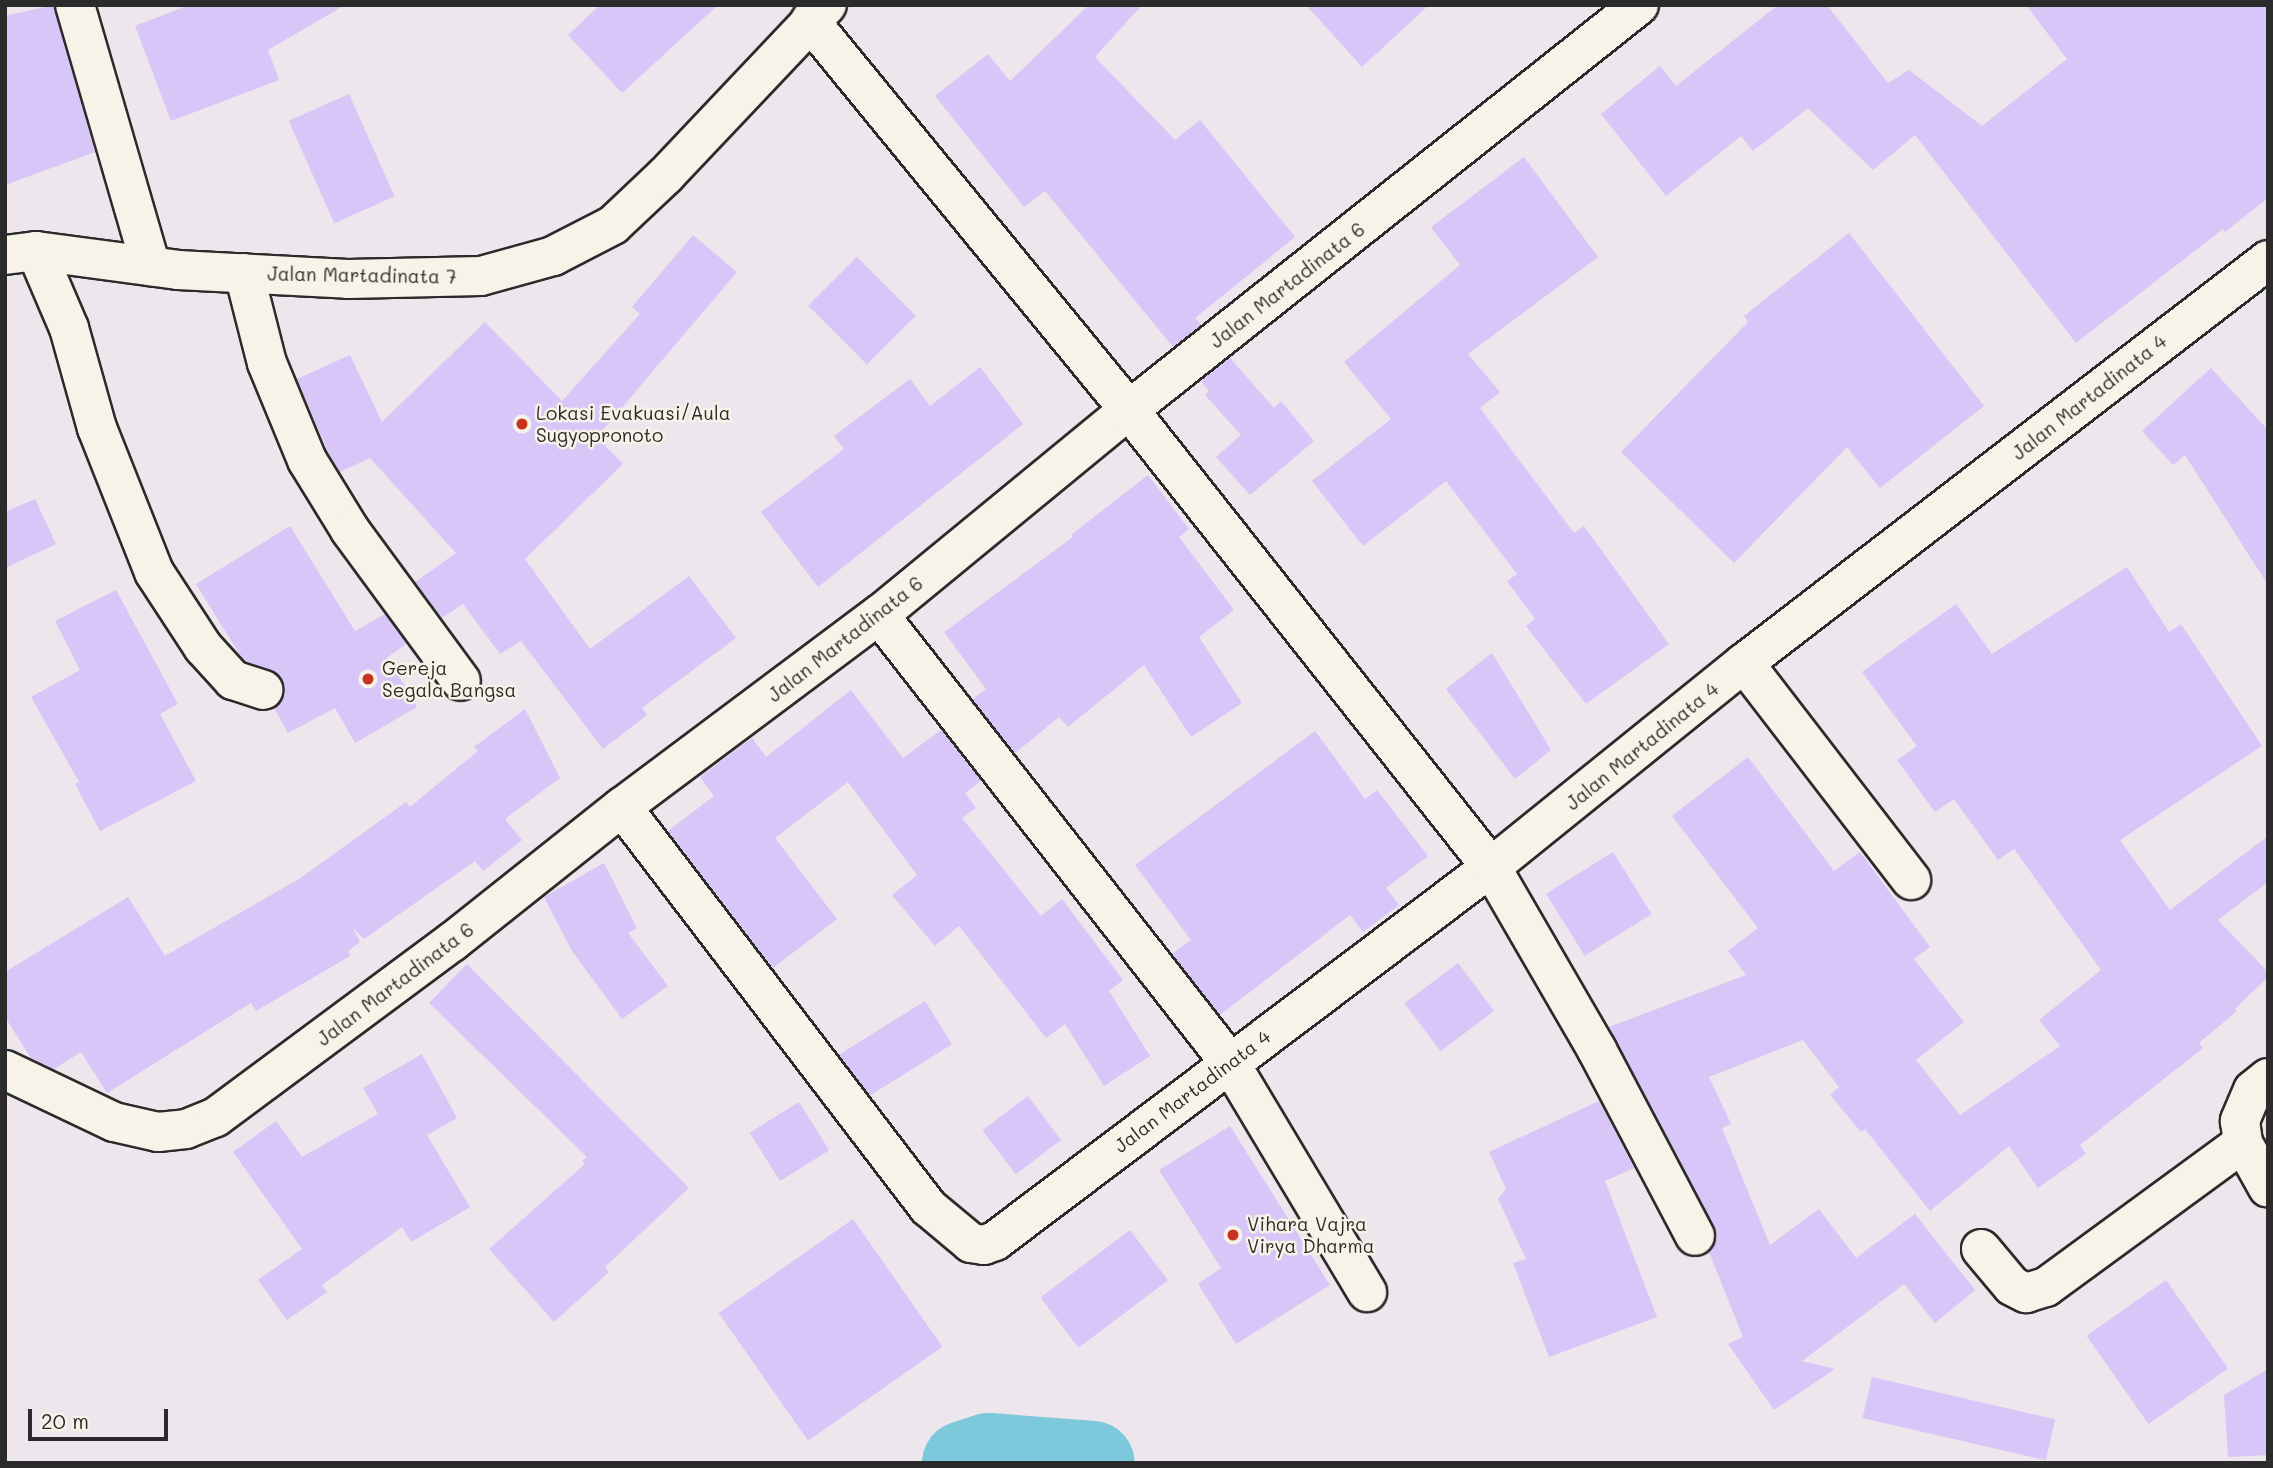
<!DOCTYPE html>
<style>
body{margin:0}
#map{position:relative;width:2273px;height:1468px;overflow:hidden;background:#ede6ec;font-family:Mali,sans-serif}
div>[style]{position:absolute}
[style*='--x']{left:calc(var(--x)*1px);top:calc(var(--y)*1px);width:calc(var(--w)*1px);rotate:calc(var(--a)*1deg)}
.river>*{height:84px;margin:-42px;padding:0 42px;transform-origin:42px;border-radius:42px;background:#7cc9db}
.building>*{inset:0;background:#d7c6f7;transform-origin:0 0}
.roads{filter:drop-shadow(2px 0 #2b2b2b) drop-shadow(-2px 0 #2b2b2b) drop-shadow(0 2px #2b2b2b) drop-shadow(0 -2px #2b2b2b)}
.street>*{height:38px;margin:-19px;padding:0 19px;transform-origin:19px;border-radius:19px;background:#f7f3e8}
.secondary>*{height:38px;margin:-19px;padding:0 19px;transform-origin:19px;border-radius:19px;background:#f7f3e8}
.dots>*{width:19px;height:19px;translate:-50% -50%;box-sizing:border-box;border:4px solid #f7f3e8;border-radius:50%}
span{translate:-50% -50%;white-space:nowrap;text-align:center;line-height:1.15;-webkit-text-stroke:5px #f7f3e8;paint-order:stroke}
.street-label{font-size:19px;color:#2b2b2b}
.poi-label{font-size:19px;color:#2b2b2b}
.left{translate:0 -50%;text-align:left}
.frame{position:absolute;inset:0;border:7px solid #2b2b2b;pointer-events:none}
.scale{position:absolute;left:28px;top:1409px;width:140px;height:32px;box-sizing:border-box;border:4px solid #2b2b2b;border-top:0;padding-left:9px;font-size:21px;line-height:24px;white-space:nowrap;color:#2b2b2b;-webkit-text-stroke:5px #f7f3e8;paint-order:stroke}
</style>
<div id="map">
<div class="river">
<div style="--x:964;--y:1463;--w:26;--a:-18"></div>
<div style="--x:989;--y:1455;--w:104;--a:4.4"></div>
</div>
<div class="building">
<div style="clip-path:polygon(54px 5px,95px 152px,5px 185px,5px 16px)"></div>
<div style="clip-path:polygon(189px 5px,345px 5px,268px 50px,279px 80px,171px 121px,135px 26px)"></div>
<div style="clip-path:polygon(600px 5px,718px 5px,622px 93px,568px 35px)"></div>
<div style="clip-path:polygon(1089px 5px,1142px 5px,1095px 57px,1175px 140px,1200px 120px,1295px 237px,1195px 318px,1201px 325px,1173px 347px,1045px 191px,1024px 207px,935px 96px,988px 54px,1010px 81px)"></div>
<div style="clip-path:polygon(1306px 5px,1429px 5px,1362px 67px)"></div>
<div style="clip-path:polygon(1778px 5px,1827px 5px,1888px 83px,1909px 70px,1982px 126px,2067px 59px,2026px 5px,2268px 5px,2268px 198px,2225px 232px,2223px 229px,2076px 343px,1915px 135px,1873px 170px,1808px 108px,1753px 151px,1741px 136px,1666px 196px,1601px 114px,1660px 66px,1676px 86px)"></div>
<div style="left:349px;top:94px;width:112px;height:66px;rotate:66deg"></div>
<div style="clip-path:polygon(1524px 157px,1598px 257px,1468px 354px,1500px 392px,1480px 408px,1574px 533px,1584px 526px,1669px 644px,1586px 704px,1526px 626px,1535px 619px,1507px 581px,1517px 574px,1446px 481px,1363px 546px,1312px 481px,1391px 419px,1344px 362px,1460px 265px,1431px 227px)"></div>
<div style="clip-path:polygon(1849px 233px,1984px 406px,1880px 488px,1847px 447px,1734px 563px,1621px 452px,1748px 322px,1744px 316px)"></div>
<div style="clip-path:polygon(693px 235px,737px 272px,597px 437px,623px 464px,525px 559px,590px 649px,689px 576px,736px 638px,642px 708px,647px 715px,603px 749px,521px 641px,500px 654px,463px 604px,442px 618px,415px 582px,456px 553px,370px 458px,340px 472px,327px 450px,297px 379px,350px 355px,382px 422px,485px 322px,562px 401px,640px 314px,632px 307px)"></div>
<div style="left:857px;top:257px;width:83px;height:69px;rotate:45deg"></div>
<div style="clip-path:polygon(1230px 358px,1274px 408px,1281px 401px,1314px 441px,1250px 495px,1216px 457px,1241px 435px,1205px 395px,1209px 391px,1201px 381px)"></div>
<div style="clip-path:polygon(980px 367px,1023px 424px,818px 587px,761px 512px,844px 449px,834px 436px,910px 379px,930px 406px)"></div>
<div style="clip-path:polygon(2211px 368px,2268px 430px,2268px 585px,2185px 455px,2173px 465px,2142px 431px)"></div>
<div style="clip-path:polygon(1148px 475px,1189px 529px,1179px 537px,1234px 610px,1199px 637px,1242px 703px,1191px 737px,1144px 665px,1068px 727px,1059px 717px,1015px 753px,976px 704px,973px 699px,986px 689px,944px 632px,1073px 537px,1071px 535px)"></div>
<div style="clip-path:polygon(35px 499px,56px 544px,5px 568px,5px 512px)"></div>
<div style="clip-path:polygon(290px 526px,355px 631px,385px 614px,406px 644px,388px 657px,417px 707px,355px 743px,335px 708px,288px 733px,274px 708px,284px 696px,284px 686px,280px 676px,245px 661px,240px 655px,196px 584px)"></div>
<div style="clip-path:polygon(2127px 567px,2169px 632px,2181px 624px,2262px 746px,2120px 840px,2170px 910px,2268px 836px,2268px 882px,2218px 920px,2268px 972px,2268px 977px,2235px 1009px,2237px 1011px,2199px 1043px,2203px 1048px,2080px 1145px,2086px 1154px,2038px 1188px,2009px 1146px,1930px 1211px,1865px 1129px,1861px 1132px,1830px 1095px,1839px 1087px,1803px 1040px,1709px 1077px,1731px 1124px,1722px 1128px,1770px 1245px,1819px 1209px,1856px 1258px,1915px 1214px,1975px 1290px,1935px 1323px,1904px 1284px,1802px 1361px,1835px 1369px,1774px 1410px,1728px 1344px,1743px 1337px,1709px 1252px,1717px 1238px,1714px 1226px,1609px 1027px,1746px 975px,1728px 951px,1758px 928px,1672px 816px,1748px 757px,1834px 871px,1860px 852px,1930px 947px,1914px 959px,1964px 1022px,1916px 1060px,1960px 1115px,2060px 1046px,2039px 1020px,2101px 970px,2014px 849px,1998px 860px,1954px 799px,1935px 812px,1897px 760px,1917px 746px,1862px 672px,1956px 604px,1992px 654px)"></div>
<div style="clip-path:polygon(116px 590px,178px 704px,160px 714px,196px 781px,100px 831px,75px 784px,79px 782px,31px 697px,80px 670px,55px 621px)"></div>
<div style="clip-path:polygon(1492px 653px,1551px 750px,1515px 779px,1446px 689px)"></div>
<div style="clip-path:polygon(851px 690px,903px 758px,941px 730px,981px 781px,965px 793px,976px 808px,962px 818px,1041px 916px,1062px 899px,1123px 980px,1109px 991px,1150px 1056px,1104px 1086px,1065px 1024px,1046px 1038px,959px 926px,935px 946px,892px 895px,917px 875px,848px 782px,775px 838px,837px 919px,773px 968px,668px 831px,714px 796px,700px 777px,752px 738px,766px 757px)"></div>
<div style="clip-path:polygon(525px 709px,560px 778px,505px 819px,522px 840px,483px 871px,475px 861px,364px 939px,353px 928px,360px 942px,348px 951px,350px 956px,256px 1011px,251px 1003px,107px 1093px,81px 1052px,54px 1069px,31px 1058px,5px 1017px,5px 972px,128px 897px,165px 956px,299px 879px,406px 802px,410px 807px,478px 751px,474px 747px)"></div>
<div style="clip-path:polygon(1315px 731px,1365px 799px,1377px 790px,1428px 856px,1386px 888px,1399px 905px,1363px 932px,1350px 915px,1220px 1015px,1172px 954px,1191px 940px,1135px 865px)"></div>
<div style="left:1613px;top:852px;width:73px;height:79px;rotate:58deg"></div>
<div style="clip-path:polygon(604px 863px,637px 928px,628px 933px,668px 986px,622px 1019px,572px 951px,544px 897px)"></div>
<div style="left:1458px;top:963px;width:60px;height:67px;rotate:53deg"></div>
<div style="clip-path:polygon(467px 964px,689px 1188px,605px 1267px,609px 1272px,554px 1322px,489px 1249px,585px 1164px,582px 1161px,587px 1157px,429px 1003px)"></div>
<div style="left:925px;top:1001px;width:51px;height:102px;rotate:58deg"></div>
<div style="clip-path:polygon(422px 1054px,457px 1118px,427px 1135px,470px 1207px,411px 1242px,402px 1227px,322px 1285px,327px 1292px,287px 1320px,258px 1280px,302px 1249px,233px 1152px,276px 1121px,302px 1157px,378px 1114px,363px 1088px)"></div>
<div style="left:1028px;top:1096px;width:55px;height:57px;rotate:53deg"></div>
<div style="clip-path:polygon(1599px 1101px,1634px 1168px,1605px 1181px,1657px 1317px,1549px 1357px,1513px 1263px,1526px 1259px,1498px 1199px,1506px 1189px,1489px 1152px)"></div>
<div style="left:799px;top:1102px;width:57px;height:58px;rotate:58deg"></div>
<div style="clip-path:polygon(1230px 1126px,1330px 1285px,1236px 1344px,1198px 1284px,1221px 1268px,1159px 1170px)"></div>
<div style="left:853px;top:1219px;width:156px;height:164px;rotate:55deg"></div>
<div style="left:1130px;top:1230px;width:63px;height:112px;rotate:53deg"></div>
<div style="left:2166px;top:1280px;width:108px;height:97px;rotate:55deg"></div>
<div style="clip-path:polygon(2268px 1369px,2268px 1455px,2228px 1457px,2224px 1395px)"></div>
<div style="left:1872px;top:1377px;width:188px;height:42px;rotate:13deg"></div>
</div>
<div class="roads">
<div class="street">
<div style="--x:75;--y:5;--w:272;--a:73.8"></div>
<div style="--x:810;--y:21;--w:503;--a:50.65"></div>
<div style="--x:1129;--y:410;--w:583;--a:51.62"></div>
<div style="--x:1491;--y:867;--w:211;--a:59.9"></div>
<div style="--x:1597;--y:1050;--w:210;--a:62.2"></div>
<div style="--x:36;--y:251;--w:84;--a:66.8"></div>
<div style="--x:69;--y:328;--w:104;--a:74.4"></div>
<div style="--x:97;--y:428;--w:155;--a:68.4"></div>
<div style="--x:154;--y:572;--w:90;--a:56.8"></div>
<div style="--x:203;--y:647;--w:45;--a:47.7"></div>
<div style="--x:233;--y:680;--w:32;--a:18"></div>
<div style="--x:5;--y:255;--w:31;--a:-7"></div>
<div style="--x:36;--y:251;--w:143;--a:7.6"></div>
<div style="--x:178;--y:270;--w:170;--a:3"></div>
<div style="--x:348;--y:279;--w:133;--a:-1.3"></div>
<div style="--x:481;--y:276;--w:75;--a:-15.5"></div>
<div style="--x:553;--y:256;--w:68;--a:-27.3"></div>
<div style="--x:613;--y:225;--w:73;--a:-43.3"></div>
<div style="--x:666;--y:175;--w:234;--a:-46.6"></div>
<div style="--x:244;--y:273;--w:93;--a:75.7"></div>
<div style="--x:267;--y:363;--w:105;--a:67.6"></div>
<div style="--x:307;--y:460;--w:82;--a:58.4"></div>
<div style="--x:350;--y:530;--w:187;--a:53.7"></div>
<div style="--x:879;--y:615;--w:569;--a:51.92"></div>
<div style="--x:1230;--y:1063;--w:267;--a:59.1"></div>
<div style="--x:1744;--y:663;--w:274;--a:52.4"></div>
<div style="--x:622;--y:807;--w:504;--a:52.58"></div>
<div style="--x:928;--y:1207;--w:56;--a:39.9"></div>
<div style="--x:971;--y:1243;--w:13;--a:9"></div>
<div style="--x:984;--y:1245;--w:12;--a:-20"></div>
<div style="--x:995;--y:1241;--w:621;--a:-37.02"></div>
<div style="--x:1491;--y:867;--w:325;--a:-38.9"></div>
<div style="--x:1744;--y:663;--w:661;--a:-37.56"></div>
<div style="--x:5;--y:1070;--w:121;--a:25.5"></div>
<div style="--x:114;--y:1122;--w:45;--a:12.8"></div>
<div style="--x:158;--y:1132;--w:28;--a:-6"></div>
<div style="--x:186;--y:1129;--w:32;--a:-22"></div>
<div style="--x:216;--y:1117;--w:294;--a:-36.6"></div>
<div style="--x:452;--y:942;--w:217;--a:-38.5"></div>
<div style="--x:622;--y:807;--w:321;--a:-36.8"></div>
<div style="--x:879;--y:615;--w:323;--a:-39.4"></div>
<div style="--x:1129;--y:410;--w:651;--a:-38.45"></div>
<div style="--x:1981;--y:1249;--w:48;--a:50"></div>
<div style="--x:2012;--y:1286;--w:16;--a:27"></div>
<div style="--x:2026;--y:1293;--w:21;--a:-17"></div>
<div style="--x:2046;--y:1287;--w:244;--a:-36.2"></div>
</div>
<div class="secondary">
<div style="--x:2268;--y:1078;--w:19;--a:141"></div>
<div style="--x:2253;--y:1090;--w:34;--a:113"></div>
<div style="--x:2240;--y:1121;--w:22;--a:82"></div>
<div style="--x:2243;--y:1143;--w:51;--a:60.9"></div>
</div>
</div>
<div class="dots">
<div style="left:522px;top:424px;background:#c8321e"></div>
<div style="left:368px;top:679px;background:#c8321e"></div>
<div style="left:1233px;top:1235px;background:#c8321e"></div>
</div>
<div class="street-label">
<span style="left:362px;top:275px;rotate:1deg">Jalan Martadinata 7</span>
<span style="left:1287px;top:285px;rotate:-38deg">Jalan Martadinata 6</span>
<span style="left:2089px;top:397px;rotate:-38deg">Jalan Martadinata 4</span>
<span style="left:845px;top:639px;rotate:-38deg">Jalan Martadinata 6</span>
<span style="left:1642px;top:746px;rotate:-39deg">Jalan Martadinata 4</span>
<span style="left:395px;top:984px;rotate:-37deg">Jalan Martadinata 6</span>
<span style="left:1192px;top:1091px;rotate:-37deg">Jalan Martadinata 4</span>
</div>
<div class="poi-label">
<span class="left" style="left:536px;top:424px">Lokasi Evakuasi/Aula<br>Sugyopronoto</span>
<span class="left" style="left:382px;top:679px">Gereja<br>Segala Bangsa</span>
<span class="left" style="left:1247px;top:1235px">Vihara Vajra<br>Virya Dharma</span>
</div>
<div class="frame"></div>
<div class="scale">20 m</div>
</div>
